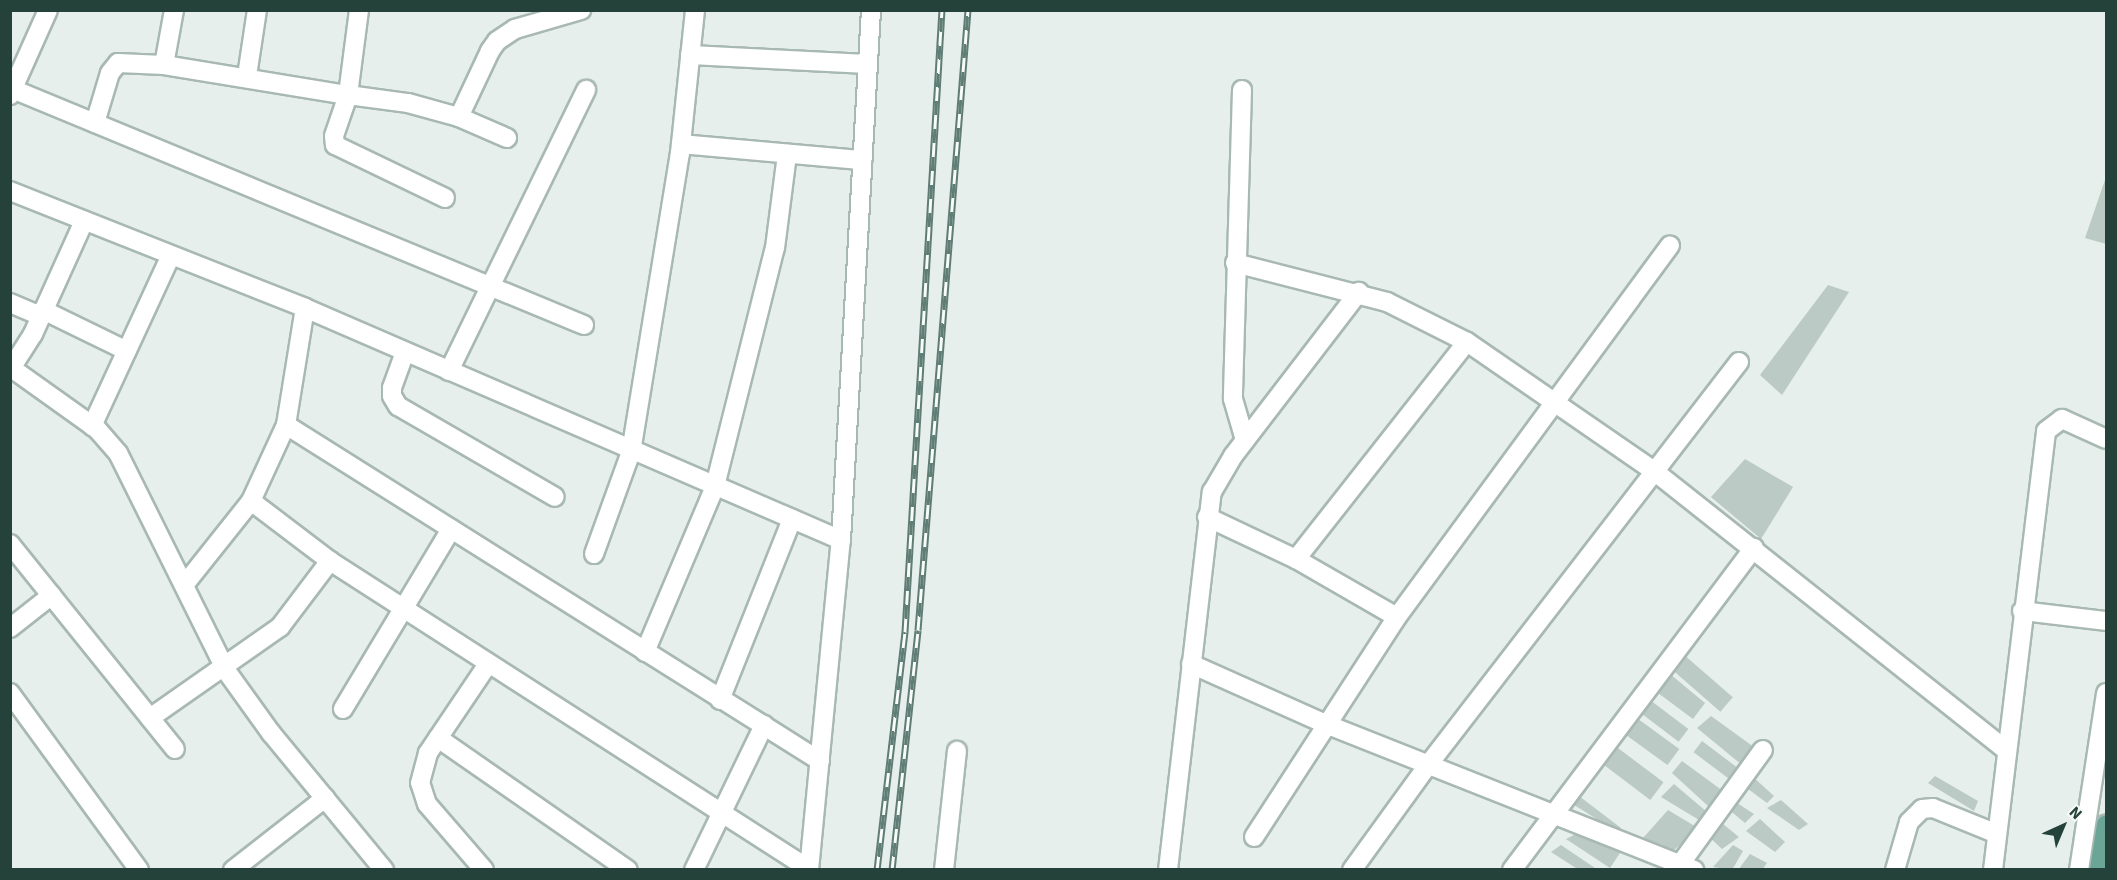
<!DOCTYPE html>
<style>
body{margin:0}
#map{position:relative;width:2117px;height:880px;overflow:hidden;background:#e6efeb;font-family:"Source Sans 3",sans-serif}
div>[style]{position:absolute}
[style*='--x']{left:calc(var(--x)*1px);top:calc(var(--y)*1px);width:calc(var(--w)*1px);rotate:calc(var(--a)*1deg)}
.building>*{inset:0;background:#bbcac4;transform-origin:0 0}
.roads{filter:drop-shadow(2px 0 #a8b8b2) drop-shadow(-2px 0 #a8b8b2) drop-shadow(0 2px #a8b8b2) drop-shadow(0 -2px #a8b8b2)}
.minor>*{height:18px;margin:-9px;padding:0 9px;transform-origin:9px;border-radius:9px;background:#fff}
.major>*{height:18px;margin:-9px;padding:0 9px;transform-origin:9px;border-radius:9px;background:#6aa596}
.rail>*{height:7px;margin-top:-3.5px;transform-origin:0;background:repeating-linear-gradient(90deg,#f7fbf9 0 14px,#5f7d75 0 28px);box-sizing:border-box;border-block:2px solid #5f7d75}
span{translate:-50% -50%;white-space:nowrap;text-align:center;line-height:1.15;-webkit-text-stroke:5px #f7fbf9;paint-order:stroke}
.frame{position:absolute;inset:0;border:12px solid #24423a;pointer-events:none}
.north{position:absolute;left:2033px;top:796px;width:60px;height:60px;-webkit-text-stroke:4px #f7fbf9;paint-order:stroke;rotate:44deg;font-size:16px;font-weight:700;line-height:24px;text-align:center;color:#24423a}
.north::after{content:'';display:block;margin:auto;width:21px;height:27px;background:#24423a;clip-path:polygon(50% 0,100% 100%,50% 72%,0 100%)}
</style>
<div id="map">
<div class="building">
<div style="clip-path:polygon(2106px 177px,2106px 244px,2085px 238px)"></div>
<div style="clip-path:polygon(1828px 285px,1849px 292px,1782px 395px,1760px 375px)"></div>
<div style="clip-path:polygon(1745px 459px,1793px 487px,1761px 539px,1711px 497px)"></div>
<div style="left:1683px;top:654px;width:66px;height:19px;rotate:41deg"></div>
<div style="clip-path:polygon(1670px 674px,1705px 703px,1693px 719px,1654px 690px)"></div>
<div style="left:1650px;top:700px;width:48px;height:16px;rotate:37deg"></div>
<div style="left:1634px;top:716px;width:56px;height:20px;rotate:36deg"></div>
<div style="clip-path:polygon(1711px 716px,1758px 750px,1742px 765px,1697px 728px)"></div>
<div style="left:1702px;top:741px;width:45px;height:14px;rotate:37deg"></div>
<div style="left:1614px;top:745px;width:62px;height:22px;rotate:37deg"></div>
<div style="clip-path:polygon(1682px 761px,1723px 791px,1708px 806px,1672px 773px)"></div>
<div style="clip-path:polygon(1752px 776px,1774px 796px,1767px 803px,1744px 786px)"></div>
<div style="clip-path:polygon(1935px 776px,1978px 801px,1974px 811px,1928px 783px)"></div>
<div style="clip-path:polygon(1674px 784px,1707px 812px,1699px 820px,1661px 797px)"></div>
<div style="clip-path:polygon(1579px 796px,1621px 828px,1611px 828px,1571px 803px)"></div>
<div style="clip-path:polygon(1781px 800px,1808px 824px,1799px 830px,1767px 808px)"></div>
<div style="clip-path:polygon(1734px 801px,1754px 814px,1745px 823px,1727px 808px)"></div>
<div style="clip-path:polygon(1668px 810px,1698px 828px,1671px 853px,1643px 838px)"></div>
<div style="clip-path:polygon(1760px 819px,1785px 842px,1775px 852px,1746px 831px)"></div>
<div style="clip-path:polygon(1718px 820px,1739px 837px,1722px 849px,1706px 834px)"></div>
<div style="clip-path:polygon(1582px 831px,1622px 850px,1610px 868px,1566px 839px)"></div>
<div style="clip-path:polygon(1561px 845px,1598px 870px,1579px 870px,1551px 852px)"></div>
<div style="clip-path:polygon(1733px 845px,1743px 851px,1732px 870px,1713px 867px)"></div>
<div style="clip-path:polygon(1750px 854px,1767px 863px,1762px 870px,1738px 870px)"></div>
</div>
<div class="roads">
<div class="minor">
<div style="--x:359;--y:10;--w:86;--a:97.4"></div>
<div style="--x:348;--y:95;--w:61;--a:7.6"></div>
<div style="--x:408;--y:103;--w:53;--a:15.4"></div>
<div style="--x:690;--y:55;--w:178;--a:2.9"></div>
<div style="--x:164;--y:65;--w:186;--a:9.3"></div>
<div style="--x:348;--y:95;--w:43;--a:108.9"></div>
<div style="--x:334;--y:136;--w:9;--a:84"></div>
<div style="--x:335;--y:145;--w:122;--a:25.7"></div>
<div style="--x:247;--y:76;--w:67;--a:-81.4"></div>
<div style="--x:10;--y:88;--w:621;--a:22.44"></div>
<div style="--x:1242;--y:90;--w:309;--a:91.7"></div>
<div style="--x:1233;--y:399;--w:43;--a:73.7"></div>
<div style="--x:10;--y:95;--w:93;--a:-65.9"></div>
<div style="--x:95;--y:123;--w:52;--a:-73.3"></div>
<div style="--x:110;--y:73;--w:13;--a:-51"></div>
<div style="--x:118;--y:63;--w:46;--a:2.5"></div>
<div style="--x:164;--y:65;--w:56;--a:-79.7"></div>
<div style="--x:507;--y:138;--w:52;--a:-156.4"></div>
<div style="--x:459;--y:117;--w:73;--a:-64.8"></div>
<div style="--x:490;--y:51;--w:12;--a:-55"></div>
<div style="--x:497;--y:41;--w:22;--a:-34"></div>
<div style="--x:515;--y:29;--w:69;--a:-16.1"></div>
<div style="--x:681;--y:144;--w:182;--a:5.1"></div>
<div style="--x:10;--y:191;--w:317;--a:21.6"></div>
<div style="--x:1235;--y:263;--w:157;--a:14.4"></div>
<div style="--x:1387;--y:302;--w:89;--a:26.6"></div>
<div style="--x:1467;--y:342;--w:227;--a:34.6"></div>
<div style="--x:1654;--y:471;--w:448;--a:38.4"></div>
<div style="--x:10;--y:303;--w:34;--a:23"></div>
<div style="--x:43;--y:310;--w:93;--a:26"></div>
<div style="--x:405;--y:352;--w:38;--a:110"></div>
<div style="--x:392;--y:388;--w:8;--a:90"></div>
<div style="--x:392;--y:396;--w:12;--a:59"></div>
<div style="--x:398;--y:406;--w:181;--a:30.1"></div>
<div style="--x:10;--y:367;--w:107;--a:35.5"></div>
<div style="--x:97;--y:429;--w:32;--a:49"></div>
<div style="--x:118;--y:453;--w:241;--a:63.6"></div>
<div style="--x:225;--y:669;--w:79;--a:54.3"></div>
<div style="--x:271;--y:733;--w:178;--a:50.5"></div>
<div style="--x:10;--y:370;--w:43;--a:-57.4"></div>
<div style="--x:33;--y:334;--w:124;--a:-65.7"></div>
<div style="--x:449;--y:371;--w:313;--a:-64"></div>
<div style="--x:286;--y:425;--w:84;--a:114.7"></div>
<div style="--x:251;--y:501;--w:99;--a:37.2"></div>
<div style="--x:330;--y:561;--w:569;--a:32.74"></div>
<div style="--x:92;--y:426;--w:186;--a:-65.2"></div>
<div style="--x:1207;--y:517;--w:98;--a:25.3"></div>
<div style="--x:1296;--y:559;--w:116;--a:29.9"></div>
<div style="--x:10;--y:544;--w:263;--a:51.2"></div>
<div style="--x:594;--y:554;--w:109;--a:-70.1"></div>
<div style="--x:631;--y:452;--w:303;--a:-80.7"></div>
<div style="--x:680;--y:153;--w:144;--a:-84"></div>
<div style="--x:1296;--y:559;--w:276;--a:-51.8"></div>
<div style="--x:185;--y:584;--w:106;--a:-51.5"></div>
<div style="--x:2022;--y:611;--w:85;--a:6.8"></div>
<div style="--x:10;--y:628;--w:53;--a:-38.2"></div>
<div style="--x:645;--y:652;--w:180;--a:-67.1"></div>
<div style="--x:715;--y:486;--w:245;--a:-75.9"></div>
<div style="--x:775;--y:248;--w:95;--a:-82.7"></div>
<div style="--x:1191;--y:664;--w:150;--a:24"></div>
<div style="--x:1328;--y:725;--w:394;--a:21.6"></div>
<div style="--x:10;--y:693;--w:219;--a:53.9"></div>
<div style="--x:720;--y:700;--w:195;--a:-68.3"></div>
<div style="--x:343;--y:709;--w:210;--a:-59"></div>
<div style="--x:150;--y:718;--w:159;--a:-35"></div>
<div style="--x:280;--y:627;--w:83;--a:-52.9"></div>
<div style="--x:438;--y:738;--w:231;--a:34.8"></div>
<div style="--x:820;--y:761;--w:631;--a:-147.82"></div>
<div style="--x:286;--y:425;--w:119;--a:-80.8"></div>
<div style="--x:305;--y:308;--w:584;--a:23.4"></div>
<div style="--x:1254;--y:837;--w:262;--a:-57"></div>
<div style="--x:1397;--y:617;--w:461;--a:-53.7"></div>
<div style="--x:233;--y:870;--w:117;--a:-38"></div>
<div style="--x:484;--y:870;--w:87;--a:-130.8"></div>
<div style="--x:427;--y:804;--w:22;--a:-108"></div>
<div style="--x:420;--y:783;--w:31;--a:-75"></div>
<div style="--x:428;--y:753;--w:107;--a:-56"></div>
<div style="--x:694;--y:870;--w:161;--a:-64.2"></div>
<div style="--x:809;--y:870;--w:332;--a:-84.5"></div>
<div style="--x:841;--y:540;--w:531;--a:-86.76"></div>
<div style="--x:944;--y:870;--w:120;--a:-83.8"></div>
<div style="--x:1168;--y:870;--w:381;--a:-83.4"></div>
<div style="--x:1212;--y:492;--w:42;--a:-59.7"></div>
<div style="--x:1233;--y:456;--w:207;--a:-52.5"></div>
<div style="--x:1352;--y:870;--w:130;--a:-54.1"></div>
<div style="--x:1428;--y:765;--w:509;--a:-52.34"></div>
<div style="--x:1512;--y:870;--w:403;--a:-53.1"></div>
<div style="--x:1676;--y:870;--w:148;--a:-54.1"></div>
<div style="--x:1895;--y:870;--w:50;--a:-73.7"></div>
<div style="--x:1909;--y:822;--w:18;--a:-45"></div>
<div style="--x:1922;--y:809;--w:11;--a:-5"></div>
<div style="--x:1933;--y:808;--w:69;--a:22.1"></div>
<div style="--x:1993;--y:870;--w:442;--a:-83.1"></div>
<div style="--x:2046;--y:431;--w:20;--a:-37"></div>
<div style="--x:2062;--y:419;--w:48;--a:24.4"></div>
<div style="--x:2079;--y:870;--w:179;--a:-81.3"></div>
</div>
<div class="major">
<div style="--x:2099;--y:870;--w:46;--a:-81.2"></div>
</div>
</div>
<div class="rail">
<div style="--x:877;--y:870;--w:240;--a:-83.3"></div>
<div style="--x:905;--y:632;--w:623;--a:-86.6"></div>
<div style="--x:892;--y:870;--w:241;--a:-83.8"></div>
<div style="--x:918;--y:630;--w:622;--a:-85.39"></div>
</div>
<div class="frame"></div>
<div class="north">N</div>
</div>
